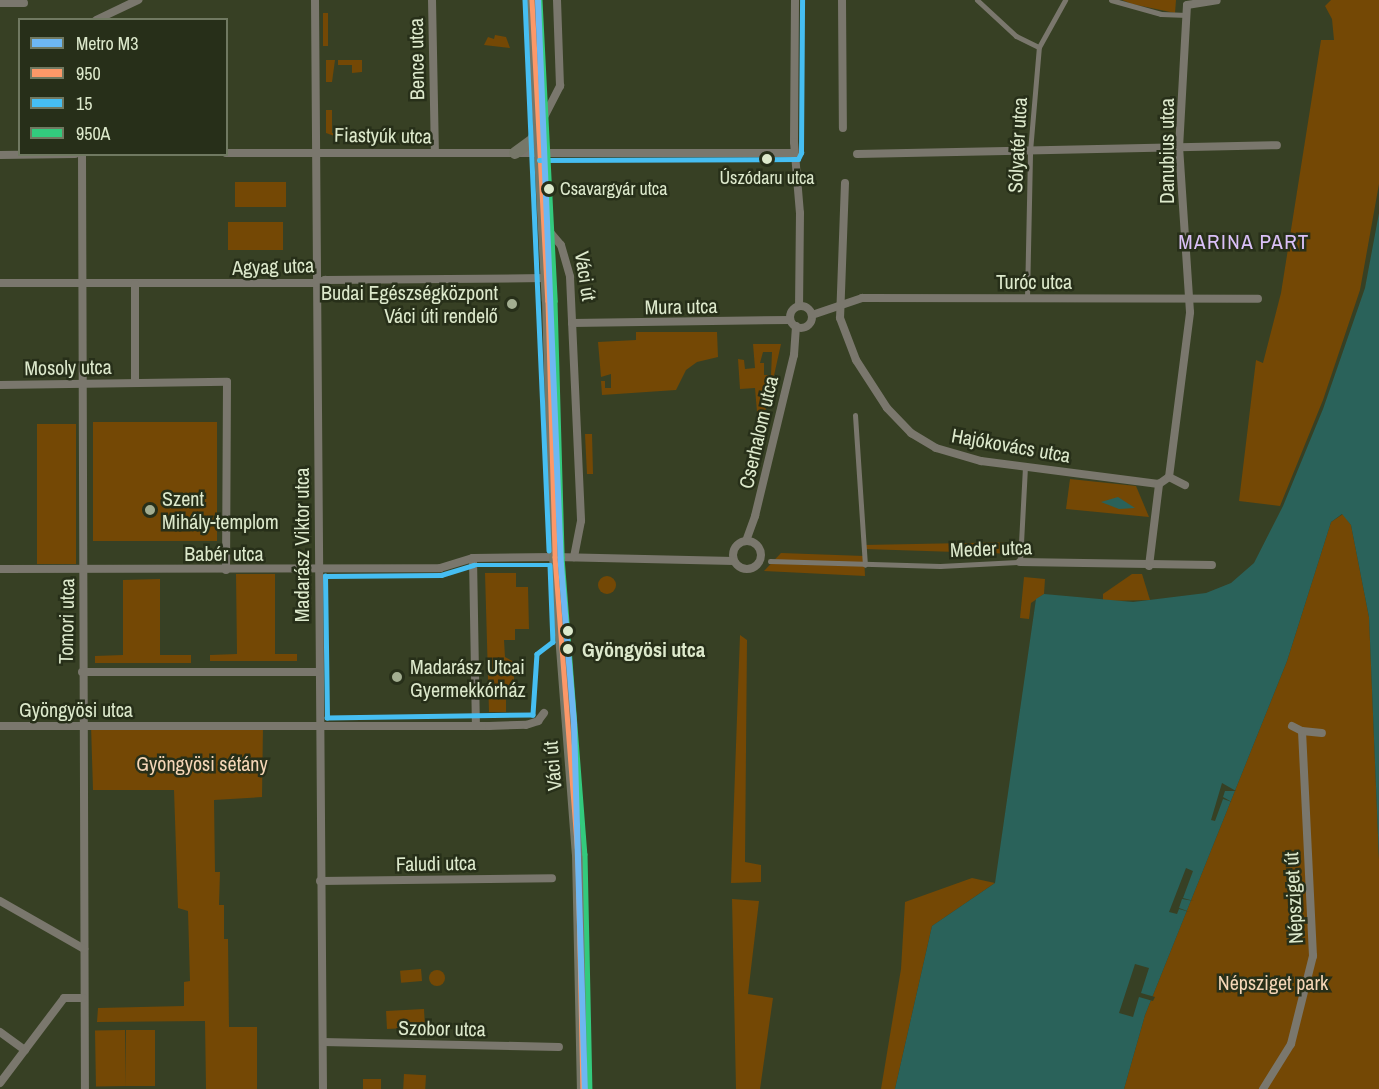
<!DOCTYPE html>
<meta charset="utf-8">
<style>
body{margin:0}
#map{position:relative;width:1379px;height:1089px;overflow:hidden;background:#374024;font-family:"Archivo Narrow",sans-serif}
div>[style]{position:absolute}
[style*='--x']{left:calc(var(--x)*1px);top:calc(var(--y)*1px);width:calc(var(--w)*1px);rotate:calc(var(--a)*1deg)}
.green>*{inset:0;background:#744805;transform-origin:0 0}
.round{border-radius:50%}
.water>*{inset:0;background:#2a625a}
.pier>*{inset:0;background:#374024}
.pedestrian>*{height:5px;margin:-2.5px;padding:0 2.5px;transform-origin:2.5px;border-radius:2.5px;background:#7a776d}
.minor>*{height:8px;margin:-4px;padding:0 4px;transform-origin:4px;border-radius:4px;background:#7a776d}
.minor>.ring{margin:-4px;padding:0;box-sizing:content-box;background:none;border:8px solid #7a776d;border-radius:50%}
.primary>*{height:12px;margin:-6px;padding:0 6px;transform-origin:6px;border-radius:6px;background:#767768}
.bus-1>*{height:4.5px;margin:-2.25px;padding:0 2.25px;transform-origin:2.25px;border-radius:2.25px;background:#fc9868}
.bus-2>*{height:4.5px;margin:-2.25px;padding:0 2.25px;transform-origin:2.25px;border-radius:2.25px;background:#46bef2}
.bus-3>*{height:4.5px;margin:-2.25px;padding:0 2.25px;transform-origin:2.25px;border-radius:2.25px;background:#33ca7d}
.metro-1>*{height:6px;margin:-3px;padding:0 3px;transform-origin:3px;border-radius:3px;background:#6db7f2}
.dots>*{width:16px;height:16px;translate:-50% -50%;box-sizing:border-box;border:3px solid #272f19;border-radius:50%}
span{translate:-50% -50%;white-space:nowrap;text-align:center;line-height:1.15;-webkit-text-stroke:5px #272f19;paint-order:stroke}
.bus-label{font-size:18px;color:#dde9cc}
.left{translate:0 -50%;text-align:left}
.street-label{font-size:20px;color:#dde9cc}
.poi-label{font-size:20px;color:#dde9cc}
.right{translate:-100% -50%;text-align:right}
.stop-label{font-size:20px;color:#dde9cc;font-weight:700}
.park-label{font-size:20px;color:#f5d6b7}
.neighbourhood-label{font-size:21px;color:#dac0f7;letter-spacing:1.5px}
.legend{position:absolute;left:18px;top:18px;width:210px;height:138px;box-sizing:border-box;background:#272f19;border:2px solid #707961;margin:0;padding:8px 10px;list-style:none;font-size:18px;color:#dde9cc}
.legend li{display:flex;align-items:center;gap:12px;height:30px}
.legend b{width:30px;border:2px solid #707961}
</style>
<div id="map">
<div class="green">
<div style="clip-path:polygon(1122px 0,1176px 0,1175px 13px,1132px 4px)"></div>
<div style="clip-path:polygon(1331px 0,1379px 0,1379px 184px,1360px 290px,1323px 400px,1280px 506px,1239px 501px,1256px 360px,1263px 363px,1281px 293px,1321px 40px,1334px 40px,1332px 19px,1325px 6px)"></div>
<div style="left:323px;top:13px;width:5px;height:33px"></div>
<div style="clip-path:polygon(495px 35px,506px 37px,510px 48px,484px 45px,488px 37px,494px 39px)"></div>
<div style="clip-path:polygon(326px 60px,335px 60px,332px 82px,326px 82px)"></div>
<div style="clip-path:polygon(338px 60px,362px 60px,362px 72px,352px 73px,352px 65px,338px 65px)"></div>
<div style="clip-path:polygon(326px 110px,332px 110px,332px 133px,340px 133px,340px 138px,326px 133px)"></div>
<div style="left:286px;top:182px;width:25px;height:51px;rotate:90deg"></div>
<div style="left:228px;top:222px;width:55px;height:28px"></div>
<div style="clip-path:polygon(636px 332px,717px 332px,718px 357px,697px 362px,686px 370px,676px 390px,602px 395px,601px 381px,605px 381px,605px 388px,611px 388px,611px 374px,601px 377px,598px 342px,636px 340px)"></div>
<div style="clip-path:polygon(evenodd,753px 344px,781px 344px,769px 398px,764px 398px,766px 411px,757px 412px,755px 388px,740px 389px,738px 359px,744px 360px,745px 369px,755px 368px,753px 344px,763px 352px,772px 352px,771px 375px,764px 375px,764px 363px,760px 363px,763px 352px)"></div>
<div style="left:93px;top:422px;width:124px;height:119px"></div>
<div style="left:76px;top:424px;width:140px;height:39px;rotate:90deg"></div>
<div style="clip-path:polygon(585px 434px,592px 434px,593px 474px,587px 474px)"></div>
<div style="clip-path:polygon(1070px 479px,1136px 486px,1149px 517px,1066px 509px)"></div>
<div style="clip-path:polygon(1343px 514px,1351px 525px,1369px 617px,1379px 859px,1379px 1089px,1124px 1089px,1145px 1015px,1287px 661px,1331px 522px)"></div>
<div style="clip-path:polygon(1021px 542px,1020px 554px,864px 549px,863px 545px)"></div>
<div style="clip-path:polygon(781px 553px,864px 556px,865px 576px,764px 571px)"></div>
<div style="clip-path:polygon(485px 573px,516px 573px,516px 587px,528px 587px,529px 629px,515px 629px,515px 640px,504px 640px,505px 657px,514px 662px,514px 688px,506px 693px,506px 712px,489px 712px)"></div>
<div style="clip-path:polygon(236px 574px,275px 574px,275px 654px,297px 654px,297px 661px,210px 661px,210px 655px,237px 654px)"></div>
<div style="clip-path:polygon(1132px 574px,1142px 574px,1150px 600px,1103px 601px,1103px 594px)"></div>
<div class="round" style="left:598px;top:576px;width:18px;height:18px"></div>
<div style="clip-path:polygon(1024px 577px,1045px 579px,1044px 594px,1031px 603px,1029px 619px,1020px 618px)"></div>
<div style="clip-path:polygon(160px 579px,160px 655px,191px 655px,191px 663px,95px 663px,95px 656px,123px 655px,123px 580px)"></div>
<div style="clip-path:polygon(740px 635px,747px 640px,745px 862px,761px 865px,761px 882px,731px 883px)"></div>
<div style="clip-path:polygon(91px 725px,263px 726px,262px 797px,214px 800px,215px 872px,220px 872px,219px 905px,224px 905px,224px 939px,228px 939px,229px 1027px,257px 1027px,257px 1089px,206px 1089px,205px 1021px,97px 1022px,98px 1008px,184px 1006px,184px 982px,190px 981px,188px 911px,178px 908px,174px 790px,93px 790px)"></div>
<div style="clip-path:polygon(972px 878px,995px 883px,932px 926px,895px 1089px,881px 1089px,901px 969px,905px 902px)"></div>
<div style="clip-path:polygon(732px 899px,759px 901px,748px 994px,773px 998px,760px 1089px,736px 1089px)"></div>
<div style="left:421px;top:969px;width:12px;height:21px;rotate:85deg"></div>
<div class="round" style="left:429px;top:970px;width:16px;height:16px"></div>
<div style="left:424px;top:1009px;width:18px;height:38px;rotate:87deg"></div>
<div style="left:125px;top:1030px;width:56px;height:30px;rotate:89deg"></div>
<div style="left:126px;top:1030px;width:29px;height:56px"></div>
<div style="left:404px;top:1074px;width:22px;height:15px;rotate:3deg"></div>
<div style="clip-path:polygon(363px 1079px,381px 1079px,381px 1089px,357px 1089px,363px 1089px)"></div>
</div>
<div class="water">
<div style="clip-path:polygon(1379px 213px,1379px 859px,1369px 617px,1351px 525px,1342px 514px,1331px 522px,1287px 661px,1145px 1015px,1124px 1089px,895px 1089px,932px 926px,995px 883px,1036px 599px,1044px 594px,1133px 602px,1206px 593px,1231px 583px,1254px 563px,1283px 506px,1323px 409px,1365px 288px)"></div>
<div style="clip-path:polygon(1118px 497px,1135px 508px,1119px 509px,1101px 502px)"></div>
</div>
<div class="pier">
<div style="clip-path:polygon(1222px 783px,1236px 791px,1225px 791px,1223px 797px,1232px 802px,1223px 799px,1215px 821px,1211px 820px)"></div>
<div style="clip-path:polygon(1186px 868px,1193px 871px,1183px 898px,1194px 901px,1182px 899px,1179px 908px,1190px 912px,1179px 909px,1177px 914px,1169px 912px)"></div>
<div style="clip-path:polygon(1135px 964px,1149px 968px,1141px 993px,1155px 997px,1153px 1001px,1139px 997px,1133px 1017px,1119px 1013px)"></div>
</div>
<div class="pedestrian">
<div style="--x:977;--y:0;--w:53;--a:42.7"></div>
<div style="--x:1016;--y:36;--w:25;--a:26"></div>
<div style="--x:1111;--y:0;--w:52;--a:15.6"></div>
<div style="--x:1161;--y:14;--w:26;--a:2"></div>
<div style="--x:1027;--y:298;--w:147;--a:-88.8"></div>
<div style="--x:1030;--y:151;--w:104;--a:-85.1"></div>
<div style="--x:1039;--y:47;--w:54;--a:-61"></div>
<div style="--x:855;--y:415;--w:150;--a:86.2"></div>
<div style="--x:770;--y:561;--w:170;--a:1.7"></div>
<div style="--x:940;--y:566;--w:80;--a:-2.9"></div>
<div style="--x:1020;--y:562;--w:95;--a:-87"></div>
</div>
<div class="minor">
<div style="--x:315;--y:0;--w:1089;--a:89.58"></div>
<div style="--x:432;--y:0;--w:152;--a:88.9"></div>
<div style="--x:795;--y:0;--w:142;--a:90.4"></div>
<div style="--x:794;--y:142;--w:71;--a:85.2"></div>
<div style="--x:800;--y:213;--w:93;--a:90.6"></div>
<div style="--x:842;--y:0;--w:128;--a:89.6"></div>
<div style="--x:0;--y:3;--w:24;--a:0"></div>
<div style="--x:96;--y:20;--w:47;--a:-25.5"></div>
<div style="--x:541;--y:123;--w:42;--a:-62.8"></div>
<div style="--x:560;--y:86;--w:86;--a:-92"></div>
<div style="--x:226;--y:153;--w:568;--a:0"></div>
<div style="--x:82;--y:154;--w:935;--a:89.82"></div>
<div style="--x:857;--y:154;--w:420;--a:-1.2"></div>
<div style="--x:0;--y:155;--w:75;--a:-0.8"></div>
<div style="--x:845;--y:183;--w:135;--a:92.1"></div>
<div style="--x:840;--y:318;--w:45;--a:69.1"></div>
<div style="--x:856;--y:360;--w:57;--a:57.1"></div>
<div style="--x:887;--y:408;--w:35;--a:46"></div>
<div style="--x:911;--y:433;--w:29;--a:31"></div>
<div style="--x:936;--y:448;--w:47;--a:16.1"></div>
<div style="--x:981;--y:461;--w:179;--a:7.4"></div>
<div style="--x:1159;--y:484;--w:12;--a:-35"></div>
<div style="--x:1169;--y:477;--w:18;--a:27"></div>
<div style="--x:544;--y:225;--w:26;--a:50"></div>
<div style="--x:561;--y:245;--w:33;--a:74"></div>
<div style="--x:570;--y:277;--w:244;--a:87.4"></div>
<div style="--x:581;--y:521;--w:37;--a:101"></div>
<div style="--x:0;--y:283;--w:317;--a:0"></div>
<div style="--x:317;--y:283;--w:9;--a:-21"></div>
<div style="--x:325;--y:280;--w:221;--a:-0.5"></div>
<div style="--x:135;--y:284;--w:99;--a:90"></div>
<div class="ring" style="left:790px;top:306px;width:14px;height:14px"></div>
<div style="--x:812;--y:315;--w:53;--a:-18.8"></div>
<div style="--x:862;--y:298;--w:396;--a:0.1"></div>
<div style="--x:572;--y:323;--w:218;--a:-0.8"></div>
<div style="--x:0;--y:385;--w:227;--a:-0.8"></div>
<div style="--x:227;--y:382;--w:188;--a:90.3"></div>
<div style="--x:1169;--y:477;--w:166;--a:-82.7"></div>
<div style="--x:1190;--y:312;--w:164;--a:-93.8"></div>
<div style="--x:1179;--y:148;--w:143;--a:-86.8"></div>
<div style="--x:1187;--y:5;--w:30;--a:-9"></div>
<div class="ring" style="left:733px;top:541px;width:20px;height:20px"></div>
<div style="--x:746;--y:541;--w:27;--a:-70"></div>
<div style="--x:755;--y:516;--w:166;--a:-76.4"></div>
<div style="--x:794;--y:355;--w:29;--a:-86"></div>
<div style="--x:473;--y:558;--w:167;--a:89"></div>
<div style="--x:1020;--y:562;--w:192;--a:0.9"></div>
<div style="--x:1149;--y:566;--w:83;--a:-83"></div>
<div style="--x:0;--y:569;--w:440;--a:-0.1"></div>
<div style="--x:440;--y:568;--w:34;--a:-17"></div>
<div style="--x:473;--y:558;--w:82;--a:-0.7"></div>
<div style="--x:555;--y:557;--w:179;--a:1.3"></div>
<div style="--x:82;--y:672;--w:236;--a:0"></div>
<div style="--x:0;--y:726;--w:489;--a:0"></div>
<div style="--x:489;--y:726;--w:37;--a:-2"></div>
<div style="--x:526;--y:725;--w:13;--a:-18"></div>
<div style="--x:538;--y:721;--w:10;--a:-53"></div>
<div style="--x:1292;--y:726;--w:11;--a:27"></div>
<div style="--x:320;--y:881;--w:232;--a:-0.7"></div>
<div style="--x:0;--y:901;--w:97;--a:29.7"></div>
<div style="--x:0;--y:1032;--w:31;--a:36"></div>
<div style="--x:323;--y:1042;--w:236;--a:1.2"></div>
<div style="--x:0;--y:1083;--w:106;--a:-53"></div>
<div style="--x:64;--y:998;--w:19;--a:0"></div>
<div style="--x:1263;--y:1089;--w:53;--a:-58.1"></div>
<div style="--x:1291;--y:1044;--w:91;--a:-76"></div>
<div style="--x:1313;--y:956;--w:225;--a:-92.8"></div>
<div style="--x:1302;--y:731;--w:20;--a:6"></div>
</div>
<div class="primary">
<div style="--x:532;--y:0;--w:301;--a:87"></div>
<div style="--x:548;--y:301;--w:256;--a:88.4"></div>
<div style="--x:555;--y:557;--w:298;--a:85.6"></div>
<div style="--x:578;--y:854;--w:235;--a:88.8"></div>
<div style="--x:515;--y:153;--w:22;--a:-36"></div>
<div style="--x:533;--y:140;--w:11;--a:-68"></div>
</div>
<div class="bus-1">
<div style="--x:532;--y:0;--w:301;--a:87"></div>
<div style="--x:548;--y:301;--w:256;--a:88.4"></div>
<div style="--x:555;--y:557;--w:298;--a:85.6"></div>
<div style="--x:578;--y:854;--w:235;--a:88.8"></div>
</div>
<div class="bus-2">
<div style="--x:525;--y:0;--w:551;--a:87.5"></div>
<div style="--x:539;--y:160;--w:259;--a:-0.2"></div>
<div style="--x:798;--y:159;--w:7;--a:-63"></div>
<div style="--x:801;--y:153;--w:153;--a:-89.6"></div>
<div style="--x:474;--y:565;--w:76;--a:0"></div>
<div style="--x:550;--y:565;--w:77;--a:87.8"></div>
<div style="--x:553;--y:642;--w:20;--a:143"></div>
<div style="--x:537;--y:654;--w:61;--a:93.8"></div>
<div style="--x:533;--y:715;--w:206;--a:179.2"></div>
<div style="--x:327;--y:718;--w:142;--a:-90.8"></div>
<div style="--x:325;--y:576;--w:116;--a:-0.5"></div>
<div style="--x:441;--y:575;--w:34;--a:-17"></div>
</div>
<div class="bus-3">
<div style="--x:540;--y:0;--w:301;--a:87.1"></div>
<div style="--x:555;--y:301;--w:256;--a:88.4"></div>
<div style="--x:562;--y:557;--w:298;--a:85.6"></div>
<div style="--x:585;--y:854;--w:235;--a:88.8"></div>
</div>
<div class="metro-1">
<div style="--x:538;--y:0;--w:565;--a:87.67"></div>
<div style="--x:561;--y:565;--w:160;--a:85.3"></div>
<div style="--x:574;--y:724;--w:365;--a:88.3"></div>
</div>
<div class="dots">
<div style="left:767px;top:159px;background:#dde9cc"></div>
<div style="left:549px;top:189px;background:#dde9cc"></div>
<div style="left:512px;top:304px;background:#a3ae91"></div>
<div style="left:150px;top:510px;background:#a3ae91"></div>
<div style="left:568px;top:631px;background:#dde9cc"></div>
<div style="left:568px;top:649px;background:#dde9cc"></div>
<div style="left:397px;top:677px;background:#a3ae91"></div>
</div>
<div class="bus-label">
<span style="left:767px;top:178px">Úszódaru utca</span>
<span class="left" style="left:560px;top:189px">Csavargyár utca</span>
</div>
<div class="street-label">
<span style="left:416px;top:59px;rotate:-91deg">Bence utca</span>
<span style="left:383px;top:135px;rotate:1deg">Fiastyúk utca</span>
<span style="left:1017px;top:145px;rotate:-87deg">Sólyatér utca</span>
<span style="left:1166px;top:151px;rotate:-90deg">Danubius utca</span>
<span style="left:273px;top:266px;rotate:-2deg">Agyag utca</span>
<span style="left:586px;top:276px;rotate:81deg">Váci út</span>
<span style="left:1034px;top:281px">Turóc utca</span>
<span style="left:681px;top:306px;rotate:-1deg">Mura utca</span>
<span style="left:68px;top:367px;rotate:-1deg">Mosoly utca</span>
<span style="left:758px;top:432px;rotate:-77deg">Cserhalom utca</span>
<span style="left:1011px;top:445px;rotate:10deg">Hajókovács utca</span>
<span style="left:301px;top:545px;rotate:-90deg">Madarász Viktor utca</span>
<span style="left:991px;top:548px;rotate:-2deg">Meder utca</span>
<span style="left:224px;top:553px">Babér utca</span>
<span style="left:66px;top:621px;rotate:-89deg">Tomori utca</span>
<span style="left:76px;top:709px">Gyöngyösi utca</span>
<span style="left:552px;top:766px;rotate:-95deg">Váci út</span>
<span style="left:436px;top:863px;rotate:-1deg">Faludi utca</span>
<span style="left:1293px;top:898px;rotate:-93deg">Népsziget út</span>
<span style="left:442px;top:1028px;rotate:1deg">Szobor utca</span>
</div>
<div class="poi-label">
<span class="right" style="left:498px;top:304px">Budai Egészségközpont<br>Váci úti rendelő</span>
<span class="left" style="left:162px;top:510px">Szent<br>Mihály-templom</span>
<span class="left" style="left:410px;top:678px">Madarász Utcai<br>Gyermekkórház</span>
</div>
<div class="stop-label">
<span class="left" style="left:582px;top:649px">Gyöngyösi utca</span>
</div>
<div class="park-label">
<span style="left:202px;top:763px">Gyöngyösi sétány</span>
<span style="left:1273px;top:982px">Népsziget park</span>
</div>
<div class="neighbourhood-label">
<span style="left:1244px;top:242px">MARINA PART</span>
</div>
<ul class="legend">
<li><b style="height:8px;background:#6db7f2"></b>Metro M3</li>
<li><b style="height:8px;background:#fc9868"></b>950</li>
<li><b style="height:8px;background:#46bef2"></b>15</li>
<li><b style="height:8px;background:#33ca7d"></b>950A</li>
</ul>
</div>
